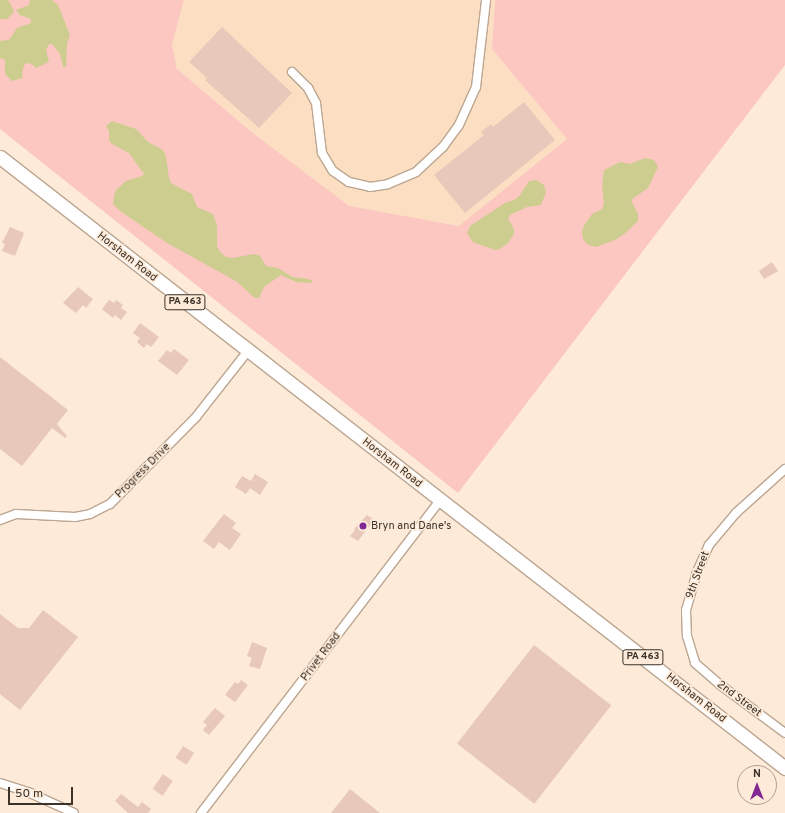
<!DOCTYPE html>
<style>
body{margin:0}
#map{position:relative;width:785px;height:813px;overflow:hidden;background:#fdead8;font-family:Overpass,sans-serif}
div>[style]{position:absolute}
[style*='--x']{left:calc(var(--x)*1px);top:calc(var(--y)*1px);width:calc(var(--w)*1px);rotate:calc(var(--a)*1deg)}
.built>*{inset:0;background:#fcdfc2}
.green>*{inset:0;background:#fcc6c1}
.water>*{inset:0;background:#cccd8e}
.building>*{inset:0;background:#e7c8ba;transform-origin:0 0}
.roads{filter:drop-shadow(1px 0 #bca691) drop-shadow(-1px 0 #bca691) drop-shadow(0 1px #bca691) drop-shadow(0 -1px #bca691)}
.street>*{height:8px;margin:-4px;padding:0 4px;transform-origin:4px;border-radius:4px;background:#fff}
.primary>*{height:13px;margin:-6.5px;padding:0 6.5px;transform-origin:6.5px;border-radius:6.5px;background:#fff}
.dots>*{width:11px;height:11px;translate:-50% -50%;box-sizing:border-box;border:2px solid #fdead8;border-radius:50%}
span{translate:-50% -50%;white-space:nowrap;text-align:center;line-height:1.15;-webkit-text-stroke:3.5px #fdead8;paint-order:stroke}
.shield-label span{padding:1px 3px;background:#fdead8;border:1px solid;border-radius:3px;-webkit-text-stroke-width:0}
.shield-label{font-size:10px;color:#3b3229;font-weight:700}
.street-label{font-size:11px;color:#3b3229}
.poi-label{font-size:11px;color:#3b3229}
.left{translate:0 -50%;text-align:left}
.north{position:absolute;left:737px;top:765px;width:40px;height:40px;box-sizing:border-box;background:#fdead8;border:1px solid #afa092;border-radius:50%;rotate:0deg;font-size:11px;font-weight:700;line-height:16px;text-align:center;color:#3b3229}
.north::after{content:'';display:block;margin:auto;width:14px;height:18px;background:#822894;clip-path:polygon(50% 0,100% 100%,50% 72%,0 100%)}
.scale{position:absolute;left:8px;top:787px;width:65px;height:18px;box-sizing:border-box;border:2px solid #3b3229;border-top:0;padding-left:5px;font-size:12px;line-height:14px;white-space:nowrap;color:#3b3229;-webkit-text-stroke:3px #fdead8;paint-order:stroke}
</style>
<div id="map">
<div class="built">
<div style="clip-path:polygon(184px 0,495px 0,492px 49px,567px 139px,460px 226px,349px 207px,254px 134px,177px 69px,172px 45px)"></div>
</div>
<div class="green">
<div style="clip-path:polygon(0 0,184px 0,172px 45px,177px 69px,254px 134px,349px 206px,459px 226px,567px 139px,492px 49px,495px 0,785px 0,785px 65px,458px 493px,0 129px)"></div>
</div>
<div class="water">
<div style="clip-path:polygon(0 0,8px 0,12px 7px,14px 12px,7px 19px,0 19px)"></div>
<div style="clip-path:polygon(30px 0,52px 0,58px 5px,70px 35px,67px 43px,66px 67px,63px 67px,60px 54px,52px 44px,49px 44px,46px 50px,49px 62px,36px 68px,30px 63px,25px 64px,22px 72px,23px 78px,12px 81px,5px 74px,5px 60px,0 58px,0 41px,9px 40px,17px 28px,31px 23px,31px 19px,20px 15px,16px 10px,29px 5px)"></div>
<div style="clip-path:polygon(112px 121px,136px 129px,148px 142px,163px 150px,166px 156px,169px 178px,171px 183px,192px 194px,197px 207px,213px 214px,217px 226px,217px 246px,220px 252px,226px 257px,233px 258px,254px 254px,260px 256px,266px 266px,278px 268px,292px 277px,308px 279px,313px 281px,312px 283px,296px 282px,281px 275px,264px 287px,259px 298px,255px 298px,236px 281px,167px 243px,120px 211px,113px 204px,115px 191px,126px 181px,142px 176px,144px 174px,129px 153px,112px 144px,109px 140px,109px 131px,106px 126px)"></div>
<div style="clip-path:polygon(645px 158px,654px 160px,658px 167px,648px 188px,631px 200px,638px 214px,638px 221px,624px 234px,615px 240px,596px 247px,588px 245px,583px 239px,582px 231px,585px 224px,592px 214px,602px 209px,604px 204px,602px 186px,604px 170px,620px 162px,630px 164px)"></div>
<div style="clip-path:polygon(536px 180px,544px 185px,546px 192px,541px 205px,527px 207px,510px 215px,508px 219px,514px 229px,514px 234px,508px 243px,500px 249px,495px 250px,473px 242px,467px 233px,470px 226px,505px 203px,514px 200px,520px 195px,529px 181px)"></div>
</div>
<div class="building">
<div style="clip-path:polygon(222px 27px,292px 93px,259px 128px,205px 80px,207px 78px,189px 62px)"></div>
<div style="clip-path:polygon(524px 102px,555px 140px,465px 213px,434px 175px,484px 135px,481px 132px,491px 124px,493px 127px)"></div>
<div style="clip-path:polygon(10px 227px,24px 233px,15px 256px,2px 251px,5px 244px,2px 243px)"></div>
<div style="clip-path:polygon(772px 262px,778px 271px,764px 279px,759px 271px)"></div>
<div style="clip-path:polygon(78px 287px,93px 299px,86px 308px,83px 305px,76px 313px,63px 303px)"></div>
<div style="clip-path:polygon(109px 300px,114px 303px,116px 300px,123px 305px,121px 308px,127px 312px,121px 320px,115px 315px,113px 318px,102px 309px)"></div>
<div style="clip-path:polygon(140px 323px,159px 337px,151px 347px,147px 344px,144px 348px,137px 342px,140px 338px,133px 333px)"></div>
<div style="clip-path:polygon(174px 349px,189px 360px,177px 375px,158px 361px,167px 350px,171px 353px)"></div>
<div style="clip-path:polygon(0 357px,68px 410px,57px 424px,67px 436px,65px 438px,52px 428px,22px 466px,0 449px)"></div>
<div style="clip-path:polygon(255px 474px,268px 482px,260px 495px,250px 488px,246px 494px,235px 487px,242px 476px,251px 481px)"></div>
<div style="clip-path:polygon(224px 514px,236px 523px,232px 528px,241px 534px,230px 550px,219px 542px,214px 549px,203px 541px)"></div>
<div style="clip-path:polygon(367px 515px,374px 520px,358px 541px,350px 536px,355px 530px,354px 529px)"></div>
<div style="clip-path:polygon(43px 610px,78px 637px,20px 710px,0 694px,0 614px,18px 628px,29px 628px)"></div>
<div style="clip-path:polygon(252px 642px,267px 648px,260px 669px,249px 666px,252px 658px,247px 656px)"></div>
<div style="left:534px;top:645px;width:98px;height:125px;rotate:38deg"></div>
<div style="clip-path:polygon(241px 680px,248px 685px,235px 702px,225px 695px,235px 682px,238px 684px)"></div>
<div style="clip-path:polygon(215px 708px,225px 716px,209px 735px,203px 730px,207px 725px,203px 722px)"></div>
<div style="left:183px;top:746px;width:13px;height:14px;rotate:32deg"></div>
<div style="left:163px;top:774px;width:12px;height:18px;rotate:35deg"></div>
<div style="clip-path:polygon(350px 789px,380px 813px,331px 813px)"></div>
<div style="clip-path:polygon(121px 794px,138px 807px,142px 802px,151px 809px,148px 813px,128px 813px,115px 801px)"></div>
</div>
<div class="roads">
<div class="street">
<div style="--x:292;--y:72;--w:23;--a:45"></div>
<div style="--x:308;--y:88;--w:17;--a:62"></div>
<div style="--x:316;--y:103;--w:50;--a:83.2"></div>
<div style="--x:322;--y:153;--w:21;--a:59"></div>
<div style="--x:333;--y:171;--w:19;--a:35"></div>
<div style="--x:349;--y:182;--w:22;--a:13"></div>
<div style="--x:370;--y:187;--w:18;--a:-9"></div>
<div style="--x:388;--y:184;--w:30;--a:-23"></div>
<div style="--x:416;--y:172;--w:37;--a:-43"></div>
<div style="--x:443;--y:147;--w:27;--a:-54"></div>
<div style="--x:459;--y:125;--w:42;--a:-65.9"></div>
<div style="--x:476;--y:87;--w:88;--a:-83.4"></div>
<div style="--x:785;--y:469;--w:66;--a:138.1"></div>
<div style="--x:736;--y:513;--w:42;--a:130.2"></div>
<div style="--x:709;--y:545;--w:30;--a:114"></div>
<div style="--x:697;--y:572;--w:40;--a:106"></div>
<div style="--x:686;--y:610;--w:26;--a:88"></div>
<div style="--x:687;--y:636;--w:28;--a:73"></div>
<div style="--x:695;--y:663;--w:32;--a:41"></div>
<div style="--x:719;--y:684;--w:82;--a:36.6"></div>
<div style="--x:0;--y:520;--w:17;--a:-21"></div>
<div style="--x:16;--y:514;--w:59;--a:2.9"></div>
<div style="--x:75;--y:517;--w:15;--a:-11"></div>
<div style="--x:90;--y:514;--w:22;--a:-27"></div>
<div style="--x:110;--y:504;--w:122;--a:-45.3"></div>
<div style="--x:196;--y:417;--w:84;--a:-51.8"></div>
<div style="--x:0;--y:783;--w:32;--a:18"></div>
<div style="--x:30;--y:793;--w:48;--a:24.4"></div>
<div style="--x:201;--y:813;--w:394;--a:-52.6"></div>
</div>
<div class="primary">
<div style="--x:0;--y:157;--w:995;--a:37.9"></div>
</div>
</div>
<div class="dots">
<div style="left:363px;top:526px;background:#822894"></div>
</div>
<div class="shield-label">
<span style="left:185px;top:302px">PA 463</span>
<span style="left:643px;top:657px">PA 463</span>
</div>
<div class="street-label">
<span style="left:127px;top:257px;rotate:38deg">Horsham Road</span>
<span style="left:392px;top:463px;rotate:38deg">Horsham Road</span>
<span style="left:143px;top:471px;rotate:-45deg">Progress Drive</span>
<span style="left:698px;top:575px;rotate:-70deg">9th Street</span>
<span style="left:321px;top:657px;rotate:-53deg">Privet Road</span>
<span style="left:696px;top:698px;rotate:38deg">Horsham Road</span>
<span style="left:739px;top:699px;rotate:37deg">2nd Street</span>
</div>
<div class="poi-label">
<span class="left" style="left:371px;top:526px">Bryn and Dane's</span>
</div>
<div class="north">N</div>
<div class="scale">50 m</div>
</div>
